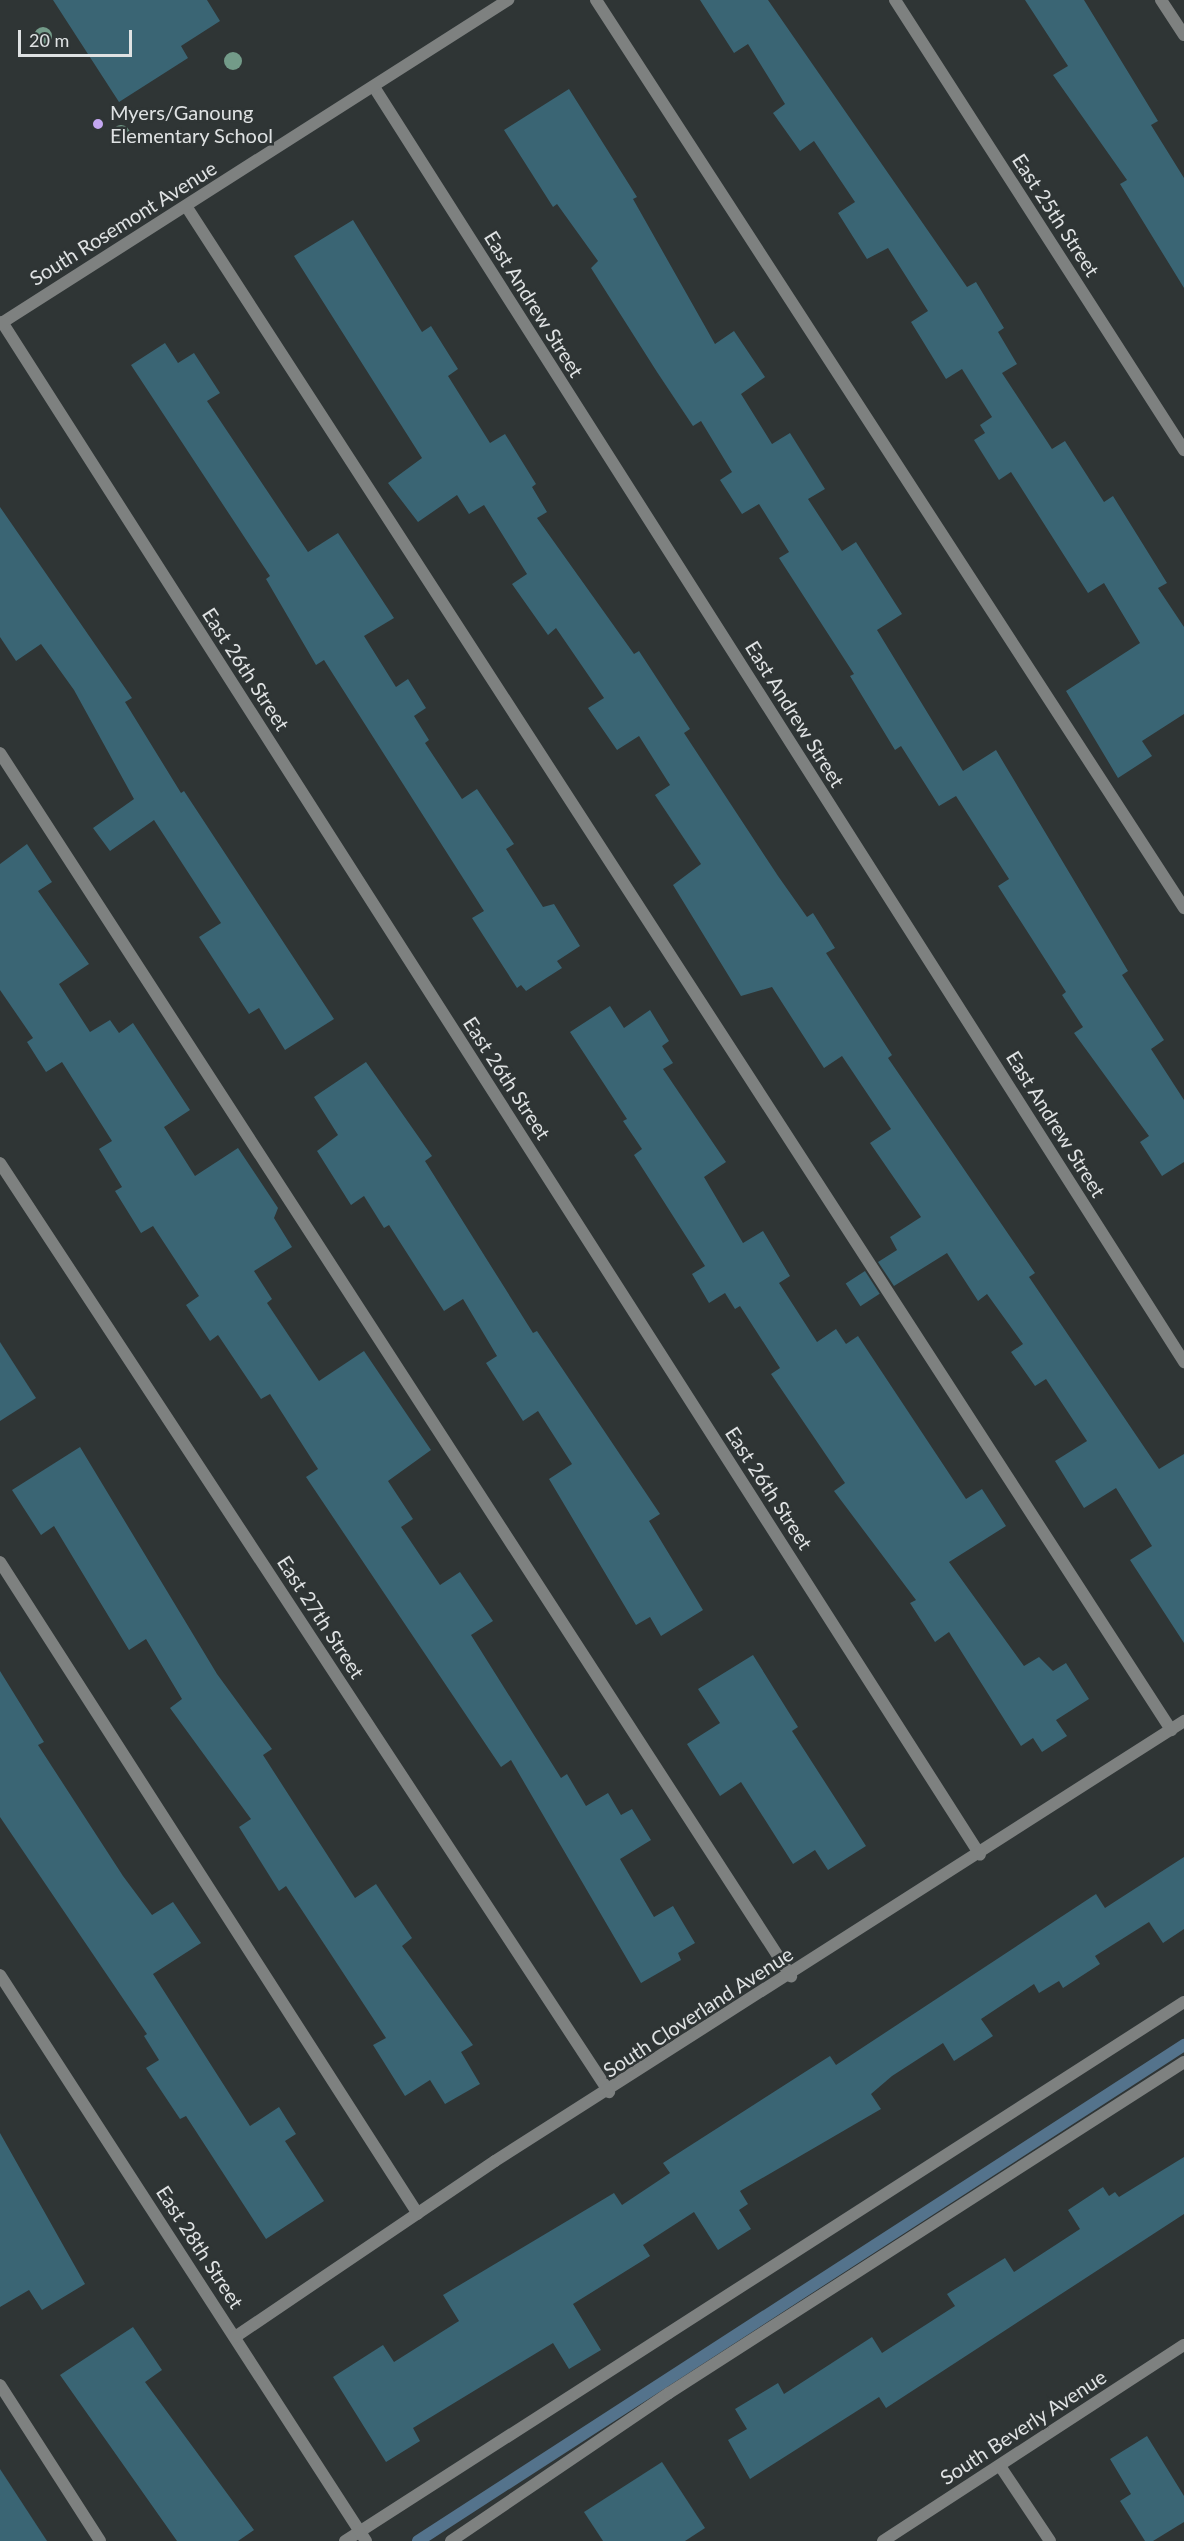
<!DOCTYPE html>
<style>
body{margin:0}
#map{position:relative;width:1184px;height:2541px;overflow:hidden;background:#2f3535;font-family:Lato,sans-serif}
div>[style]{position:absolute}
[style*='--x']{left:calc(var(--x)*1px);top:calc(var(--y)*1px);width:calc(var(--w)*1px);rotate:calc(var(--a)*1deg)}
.stream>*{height:12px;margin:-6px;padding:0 6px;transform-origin:6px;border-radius:6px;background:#54738c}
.building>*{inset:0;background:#3a6574;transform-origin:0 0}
.lane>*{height:12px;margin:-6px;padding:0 6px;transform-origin:6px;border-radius:6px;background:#7e8180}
.street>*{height:12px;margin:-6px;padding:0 6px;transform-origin:6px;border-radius:6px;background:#7e8180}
.trees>*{width:18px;height:18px;margin:-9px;border-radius:50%;background:#739b89}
.dots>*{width:16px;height:16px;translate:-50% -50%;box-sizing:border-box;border:3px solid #2f3535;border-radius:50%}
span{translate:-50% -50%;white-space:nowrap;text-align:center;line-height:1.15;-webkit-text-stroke:5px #2f3535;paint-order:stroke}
.poi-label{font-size:20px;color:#dfe2e3}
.left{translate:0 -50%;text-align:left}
.street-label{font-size:20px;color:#dfe2e3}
.scale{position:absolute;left:18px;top:30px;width:114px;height:27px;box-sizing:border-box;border:3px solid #dfe2e3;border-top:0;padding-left:8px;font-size:18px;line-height:21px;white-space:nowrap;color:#dfe2e3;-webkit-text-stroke:4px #2f3535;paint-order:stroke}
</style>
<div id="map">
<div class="stream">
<div style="--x:418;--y:2541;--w:913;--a:-32.92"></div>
</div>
<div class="building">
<div style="clip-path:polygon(53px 0,207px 0,220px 21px,181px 46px,188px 58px,119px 102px)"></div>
<div style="clip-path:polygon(700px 0,768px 0,967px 287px,976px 282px,1004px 328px,998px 332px,1017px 364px,1002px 373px,1052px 449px,1065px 441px,1104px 502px,1113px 496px,1167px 583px,1158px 588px,1184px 627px,1184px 714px,1142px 741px,1152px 756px,1118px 778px,1066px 691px,1140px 643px,1104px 583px,1088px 593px,1011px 472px,999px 480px,974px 440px,985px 433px,980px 425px,992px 417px,962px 369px,946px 379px,911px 322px,928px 311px,888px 248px,867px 259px,838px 213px,855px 202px,814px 141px,800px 151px,773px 113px,785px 104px,748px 44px,734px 53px)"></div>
<div style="clip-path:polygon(1025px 0,1084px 0,1158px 121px,1151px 125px,1184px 178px,1184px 288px,1120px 184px,1127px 180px,1053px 75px,1068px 66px)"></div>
<div style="clip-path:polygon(569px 89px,637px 197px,633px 199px,715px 344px,734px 331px,765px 377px,741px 394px,772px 444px,790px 433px,825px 489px,808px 499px,842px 551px,856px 542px,902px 614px,877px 630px,963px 771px,996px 750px,1128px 971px,1122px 975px,1164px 1040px,1151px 1049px,1184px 1100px,1184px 1162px,1162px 1176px,1140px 1142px,1149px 1136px,1074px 1033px,1083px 1027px,1062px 995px,1066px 992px,998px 886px,1009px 879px,956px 796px,939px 806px,901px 746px,895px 750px,850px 676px,854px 674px,779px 558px,789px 552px,759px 504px,742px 514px,720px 480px,732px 472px,701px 421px,693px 426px,657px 372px,591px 268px,598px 261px,557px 204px,553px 207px,504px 130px)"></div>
<div style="clip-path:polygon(353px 220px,422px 332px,431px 326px,458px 369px,448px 376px,490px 443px,505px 434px,536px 484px,532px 487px,547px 512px,537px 518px,634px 654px,639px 651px,690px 729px,684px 733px,778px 876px,807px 917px,813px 913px,835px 948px,826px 953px,892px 1055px,888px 1058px,1035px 1273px,1029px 1277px,1159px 1469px,1184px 1454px,1184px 1643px,1130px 1560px,1152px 1546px,1116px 1488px,1084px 1508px,1055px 1461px,1087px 1441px,1046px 1379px,1035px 1386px,1011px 1352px,1023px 1344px,987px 1294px,978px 1301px,947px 1253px,894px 1286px,878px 1262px,897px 1250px,890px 1237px,921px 1217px,870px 1143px,891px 1129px,842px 1056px,824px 1068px,772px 987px,741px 996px,673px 885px,701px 864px,655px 795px,670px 785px,639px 736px,617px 750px,588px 708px,604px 698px,556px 628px,548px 635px,512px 584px,527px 574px,484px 505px,469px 514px,457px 495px,418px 522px,388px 483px,422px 458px,294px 256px)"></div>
<div style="clip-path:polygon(165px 343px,178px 363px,194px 353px,220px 393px,207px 401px,308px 552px,338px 533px,394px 618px,364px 636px,396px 687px,408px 679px,426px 708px,414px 716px,429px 740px,425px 743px,462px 799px,477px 789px,514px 844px,506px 849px,543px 907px,554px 904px,580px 946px,557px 961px,562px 968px,526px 991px,521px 985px,517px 988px,472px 918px,484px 911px,324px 660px,316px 665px,266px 579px,270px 576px,131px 365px)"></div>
<div style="clip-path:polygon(0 507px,132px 698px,125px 702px,181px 793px,184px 791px,334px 1019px,285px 1050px,259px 1008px,249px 1014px,199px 937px,221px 923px,154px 820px,110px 851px,93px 828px,134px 799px,74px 690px,41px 644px,16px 661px,0 637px)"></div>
<div style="clip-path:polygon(27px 844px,52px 882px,38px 891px,89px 964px,59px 984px,90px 1032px,110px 1020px,119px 1033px,133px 1023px,190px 1110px,164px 1127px,195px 1176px,238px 1148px,278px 1208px,274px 1218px,292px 1247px,254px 1271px,272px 1299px,267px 1303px,319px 1381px,364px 1351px,431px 1450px,388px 1481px,413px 1519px,401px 1527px,440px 1585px,460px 1572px,493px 1621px,471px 1635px,561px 1778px,567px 1774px,586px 1806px,608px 1793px,621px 1815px,632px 1809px,651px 1840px,620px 1859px,654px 1917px,673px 1906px,695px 1943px,678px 1953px,681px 1960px,641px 1983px,511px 1760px,501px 1767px,306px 1477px,318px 1469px,270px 1394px,261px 1399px,218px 1335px,210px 1341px,186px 1305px,199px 1296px,153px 1226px,141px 1233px,115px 1191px,122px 1187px,99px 1149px,112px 1141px,62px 1062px,46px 1072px,27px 1042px,33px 1038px,0 990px,0 864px)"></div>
<div style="clip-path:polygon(610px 1006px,624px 1028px,650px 1010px,669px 1041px,662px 1046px,673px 1063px,663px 1069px,726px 1162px,704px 1177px,743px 1243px,763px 1231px,790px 1276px,779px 1283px,817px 1342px,836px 1329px,846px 1344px,858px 1336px,966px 1499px,982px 1489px,1006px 1526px,949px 1562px,1024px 1666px,1039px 1657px,1053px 1671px,1066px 1663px,1089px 1699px,1056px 1720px,1067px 1736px,1042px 1752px,1033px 1738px,1021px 1746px,949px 1632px,935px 1642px,910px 1603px,916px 1600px,834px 1491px,845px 1483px,771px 1374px,780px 1368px,740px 1306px,735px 1309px,725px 1293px,709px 1303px,692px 1274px,705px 1266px,634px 1155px,642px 1149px,623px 1121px,627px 1119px,570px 1032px)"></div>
<div style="clip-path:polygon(366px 1062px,432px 1156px,425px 1161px,533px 1333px,537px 1331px,660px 1514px,649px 1521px,703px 1610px,661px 1636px,650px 1617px,636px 1625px,549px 1479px,572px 1464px,538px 1411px,523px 1421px,486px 1363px,497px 1356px,463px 1299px,444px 1311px,389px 1225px,384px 1228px,364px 1196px,351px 1205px,317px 1151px,338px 1135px,314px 1097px)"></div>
<div style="left:865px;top:1271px;width:27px;height:23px;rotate:57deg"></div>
<div style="clip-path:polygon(0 1342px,36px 1398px,0 1421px)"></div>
<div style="clip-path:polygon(80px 1447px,217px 1674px,272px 1749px,263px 1755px,355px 1898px,376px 1884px,412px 1938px,402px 1946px,473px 2045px,461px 2052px,480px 2084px,445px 2104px,430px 2080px,405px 2096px,373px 2045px,386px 2038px,286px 1886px,279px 1891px,239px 1827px,251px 1819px,170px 1708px,182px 1699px,146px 1639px,129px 1650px,54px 1526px,41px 1535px,12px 1490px)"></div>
<div style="clip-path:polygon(753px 1655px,798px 1727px,792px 1731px,866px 1846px,828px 1870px,815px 1850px,793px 1864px,741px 1782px,720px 1796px,687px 1744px,720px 1723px,698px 1689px)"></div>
<div style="clip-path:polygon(0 1671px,44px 1742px,38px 1745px,123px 1876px,152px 1915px,173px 1902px,201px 1943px,153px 1974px,250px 2126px,279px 2107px,296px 2134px,285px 2141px,324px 2201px,266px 2239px,186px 2116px,180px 2119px,146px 2068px,159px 2060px,144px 2036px,147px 2034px,0 1817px)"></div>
<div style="clip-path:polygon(1184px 1857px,1184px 1929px,1163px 1943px,1149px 1922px,1095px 1956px,1100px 1964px,1063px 1988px,1059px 1981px,1039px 1993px,1034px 1984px,981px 2019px,993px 2036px,954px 2061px,943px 2043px,892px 2076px,871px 2094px,881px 2109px,740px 2191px,748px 2204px,739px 2210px,751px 2229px,718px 2250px,694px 2212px,643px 2245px,650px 2256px,573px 2304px,601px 2350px,569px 2369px,553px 2343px,413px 2428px,420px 2441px,386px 2462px,333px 2377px,383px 2345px,394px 2362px,459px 2321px,443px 2295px,614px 2193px,622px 2205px,670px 2173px,663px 2163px,830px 2056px,836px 2065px,1096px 1894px,1105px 1908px)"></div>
<div style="clip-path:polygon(0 2133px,85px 2284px,42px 2310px,29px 2290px,0 2307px)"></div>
<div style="clip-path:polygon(1184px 2157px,1184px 2214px,886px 2408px,879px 2397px,750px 2479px,728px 2440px,747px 2429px,735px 2409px,778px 2383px,784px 2394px,872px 2337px,882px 2353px,955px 2306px,947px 2294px,1005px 2258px,1014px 2272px,1080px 2229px,1068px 2210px,1103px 2187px,1109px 2196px,1115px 2192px,1119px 2197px)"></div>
<div style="clip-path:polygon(133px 2327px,162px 2370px,145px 2382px,254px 2530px,238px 2541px,177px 2541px,60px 2375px)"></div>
<div style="clip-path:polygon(1147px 2436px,1184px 2496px,1184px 2522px,1153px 2541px,1145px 2541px,1120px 2501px,1131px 2494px,1110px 2459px)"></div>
<div style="clip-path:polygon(662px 2462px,705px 2528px,685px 2541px,603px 2541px,584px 2512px)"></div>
<div style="clip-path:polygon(0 2469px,47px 2541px,0 2541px)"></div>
</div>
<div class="lane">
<div style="--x:596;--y:0;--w:1082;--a:57.07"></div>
<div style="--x:1161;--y:0;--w:42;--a:56.7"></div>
<div style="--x:186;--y:206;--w:1815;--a:57.12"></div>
<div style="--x:0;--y:753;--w:1457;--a:57.11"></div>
<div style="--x:0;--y:1562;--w:774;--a:57.34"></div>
<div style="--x:0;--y:2385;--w:185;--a:57.3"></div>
<div style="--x:345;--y:2541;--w:997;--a:-32.72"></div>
<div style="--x:451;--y:2541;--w:263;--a:-34.2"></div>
<div style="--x:669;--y:2393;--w:612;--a:-32.73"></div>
</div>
<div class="street">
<div style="--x:895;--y:0;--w:535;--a:57.29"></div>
<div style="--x:374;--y:87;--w:1511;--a:57.57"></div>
<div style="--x:2;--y:322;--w:1818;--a:57.46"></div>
<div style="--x:0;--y:324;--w:603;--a:-32.53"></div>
<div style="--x:0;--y:1163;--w:1111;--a:56.75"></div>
<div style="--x:0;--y:1975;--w:674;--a:57.11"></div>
<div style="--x:235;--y:2337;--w:314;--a:-34.1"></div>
<div style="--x:495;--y:2161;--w:818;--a:-32.56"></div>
<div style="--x:1000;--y:2466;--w:90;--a:56.3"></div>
<div style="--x:883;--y:2541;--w:359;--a:-33.1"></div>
</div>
<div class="trees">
<div style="left:43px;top:36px"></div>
<div style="left:233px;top:61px"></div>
<div style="left:121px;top:134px"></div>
</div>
<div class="dots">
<div style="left:98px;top:124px;background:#c4a7f1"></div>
</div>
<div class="poi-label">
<span class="left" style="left:110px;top:124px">Myers/Ganoung<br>Elementary School</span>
</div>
<div class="street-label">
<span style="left:1056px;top:215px;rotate:57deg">East 25th Street</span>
<span style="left:123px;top:223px;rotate:-32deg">South Rosemont Avenue</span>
<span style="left:534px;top:304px;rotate:58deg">East Andrew Street</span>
<span style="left:246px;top:669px;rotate:57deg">East 26th Street</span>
<span style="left:795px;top:714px;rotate:58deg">East Andrew Street</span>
<span style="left:507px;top:1078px;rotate:57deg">East 26th Street</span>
<span style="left:1056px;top:1124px;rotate:58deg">East Andrew Street</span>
<span style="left:769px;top:1488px;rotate:57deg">East 26th Street</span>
<span style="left:321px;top:1617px;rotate:57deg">East 27th Street</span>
<span style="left:698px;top:2012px;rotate:-33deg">South Cloverland Avenue</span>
<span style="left:200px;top:2247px;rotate:57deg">East 28th Street</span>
<span style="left:1023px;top:2427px;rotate:-33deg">South Beverly Avenue</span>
</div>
<div class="scale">20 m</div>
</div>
